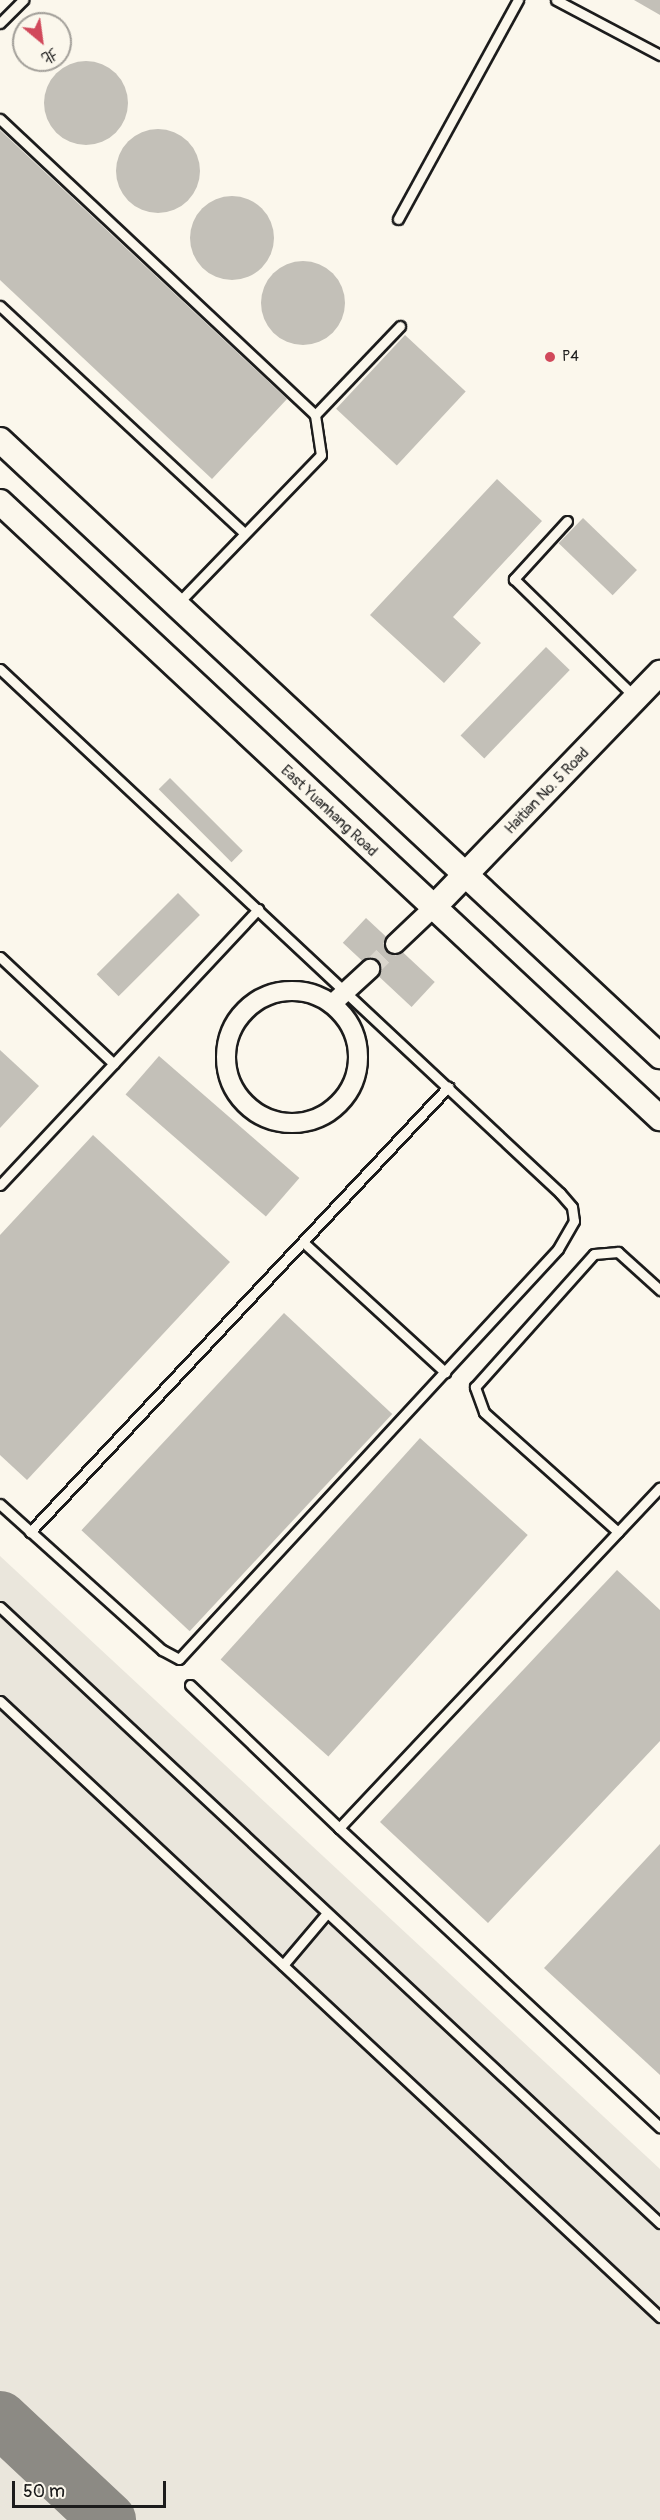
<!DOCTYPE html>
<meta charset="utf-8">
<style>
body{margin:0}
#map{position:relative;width:660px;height:2520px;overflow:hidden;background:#fbf7ec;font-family:Pangolin,"LXGW WenKai TC",sans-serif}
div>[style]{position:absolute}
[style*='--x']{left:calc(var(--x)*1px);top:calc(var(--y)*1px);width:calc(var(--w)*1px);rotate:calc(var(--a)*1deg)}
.built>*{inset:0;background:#eae6dc}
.taxiway>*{height:56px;margin:-28px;padding:0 28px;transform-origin:28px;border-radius:28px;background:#8c8a84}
.building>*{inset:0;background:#c3c0b8;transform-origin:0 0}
.round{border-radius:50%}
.street-tunnel>*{height:18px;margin-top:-9px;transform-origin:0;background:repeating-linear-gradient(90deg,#dad6cd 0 18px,transparent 0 27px)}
.roads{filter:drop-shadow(2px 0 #1c1c1c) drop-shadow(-2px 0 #1c1c1c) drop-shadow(0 2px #1c1c1c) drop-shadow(0 -2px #1c1c1c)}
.lane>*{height:9px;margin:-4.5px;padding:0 4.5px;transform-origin:4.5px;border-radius:4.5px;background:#fbf7ec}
.street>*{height:18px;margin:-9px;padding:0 9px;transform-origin:9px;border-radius:9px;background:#fbf7ec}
.street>.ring{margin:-9px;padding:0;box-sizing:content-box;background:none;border:18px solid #fbf7ec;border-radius:50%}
.secondary>*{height:24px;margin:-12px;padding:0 12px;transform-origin:12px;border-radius:12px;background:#fbf7ec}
.dots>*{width:16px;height:16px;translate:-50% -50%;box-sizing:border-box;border:3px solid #fbf7ec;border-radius:50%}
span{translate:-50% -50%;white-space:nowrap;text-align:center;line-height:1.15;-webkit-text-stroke:5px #fbf7ec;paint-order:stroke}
.poi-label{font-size:15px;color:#1c1c1c}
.left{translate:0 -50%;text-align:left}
.street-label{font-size:15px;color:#1c1c1c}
.north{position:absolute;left:12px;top:12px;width:60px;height:60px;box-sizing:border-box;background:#fbf7ec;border:2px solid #a29f99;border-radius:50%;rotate:151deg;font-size:16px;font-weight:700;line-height:24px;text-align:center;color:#1c1c1c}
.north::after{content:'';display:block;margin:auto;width:21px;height:27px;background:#d1495b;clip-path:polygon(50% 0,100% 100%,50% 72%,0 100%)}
.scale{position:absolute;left:12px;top:2481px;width:154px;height:27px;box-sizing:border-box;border:3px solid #1c1c1c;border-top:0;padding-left:8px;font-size:18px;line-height:21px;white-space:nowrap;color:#1c1c1c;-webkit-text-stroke:4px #fbf7ec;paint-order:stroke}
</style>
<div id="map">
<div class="built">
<div style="clip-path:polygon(0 1556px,660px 2169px,660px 2520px,0 2520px)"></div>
</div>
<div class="taxiway">
<div style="--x:0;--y:2419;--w:148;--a:43.1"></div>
</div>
<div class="building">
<div style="clip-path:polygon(634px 0,660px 0,660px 15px)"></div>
<div class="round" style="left:44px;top:61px;width:84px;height:84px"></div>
<div class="round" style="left:116px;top:129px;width:84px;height:84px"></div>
<div style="clip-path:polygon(0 130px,287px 399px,212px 479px,0 280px)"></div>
<div class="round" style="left:190px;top:196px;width:84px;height:84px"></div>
<div class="round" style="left:261px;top:261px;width:84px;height:84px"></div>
<div style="left:405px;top:335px;width:83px;height:101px;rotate:43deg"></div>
<div style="clip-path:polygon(497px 479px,542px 521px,453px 617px,481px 643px,444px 683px,370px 615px)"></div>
<div style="left:583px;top:518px;width:75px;height:35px;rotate:44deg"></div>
<div style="left:546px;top:647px;width:33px;height:123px;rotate:44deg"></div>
<div style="left:170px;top:778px;width:103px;height:16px;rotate:45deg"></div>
<div style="left:178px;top:893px;width:31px;height:115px;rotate:45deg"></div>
<div style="left:366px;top:918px;width:94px;height:34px;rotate:43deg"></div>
<div style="clip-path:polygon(0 1050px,39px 1086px,0 1128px)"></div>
<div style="left:159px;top:1056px;width:186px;height:51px;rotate:41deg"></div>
<div style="clip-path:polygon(93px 1135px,230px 1262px,27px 1480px,0 1455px,0 1235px)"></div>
<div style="left:284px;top:1313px;width:148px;height:297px;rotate:43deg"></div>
<div style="left:420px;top:1438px;width:145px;height:298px;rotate:42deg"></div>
<div style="clip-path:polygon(617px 1570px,660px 1610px,660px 1741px,488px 1923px,380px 1822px)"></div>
<div style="clip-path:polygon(660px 1844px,660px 2075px,544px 1968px)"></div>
</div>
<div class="street-tunnel">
<div style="--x:370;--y:969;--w:35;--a:-45"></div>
</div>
<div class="roads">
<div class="lane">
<div style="--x:556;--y:0;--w:118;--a:27.9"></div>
<div style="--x:0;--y:23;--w:33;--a:-45"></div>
<div style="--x:0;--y:119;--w:432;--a:43.2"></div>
<div style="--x:315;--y:415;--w:40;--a:81.5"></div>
<div style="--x:321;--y:455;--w:209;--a:134"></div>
<div style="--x:398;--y:219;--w:250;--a:-61.3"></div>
<div style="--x:0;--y:306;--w:333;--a:42.9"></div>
<div style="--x:315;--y:415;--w:123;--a:-46.3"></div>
<div style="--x:567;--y:521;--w:79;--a:132.4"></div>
<div style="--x:514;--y:579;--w:170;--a:44.3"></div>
<div style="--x:0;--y:669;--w:767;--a:43.1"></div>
<div style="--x:560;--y:1193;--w:18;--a:49"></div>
<div style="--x:572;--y:1207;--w:14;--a:82"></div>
<div style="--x:574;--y:1221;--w:32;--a:120"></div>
<div style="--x:558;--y:1249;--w:558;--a:132.75"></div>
<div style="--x:179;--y:1659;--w:19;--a:-152"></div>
<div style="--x:162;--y:1650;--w:218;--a:-138"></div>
<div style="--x:0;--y:957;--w:156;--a:43.2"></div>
<div style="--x:0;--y:1185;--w:378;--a:-46.9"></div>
<div style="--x:303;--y:1242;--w:193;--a:42.5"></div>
<div style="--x:30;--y:1532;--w:611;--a:-46.79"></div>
<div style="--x:618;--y:1532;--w:180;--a:-138.2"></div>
<div style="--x:484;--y:1412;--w:27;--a:-110"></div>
<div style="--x:475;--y:1387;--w:178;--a:-48.2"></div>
<div style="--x:594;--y:1254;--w:24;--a:-5"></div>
<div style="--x:618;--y:1252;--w:57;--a:42.1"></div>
<div style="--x:0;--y:1607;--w:903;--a:43.03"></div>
<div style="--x:190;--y:1685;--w:207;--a:43.8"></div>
<div style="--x:339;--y:1828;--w:468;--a:-46.7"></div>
<div style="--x:0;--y:1701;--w:903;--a:43.03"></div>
<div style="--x:339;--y:1828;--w:439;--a:43"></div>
<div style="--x:283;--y:1965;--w:68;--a:-49.8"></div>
</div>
<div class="street">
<div style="--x:395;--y:944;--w:52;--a:-43.5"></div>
<div class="ring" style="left:226px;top:991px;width:114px;height:114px"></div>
<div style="--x:332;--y:1004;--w:52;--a:-42.6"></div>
</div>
<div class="secondary">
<div style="--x:0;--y:440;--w:903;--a:43.03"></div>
<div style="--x:0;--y:502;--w:903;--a:43.03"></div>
<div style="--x:433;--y:908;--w:327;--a:-46"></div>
</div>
</div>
<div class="dots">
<div style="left:550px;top:357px;background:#d1495b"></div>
</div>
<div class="poi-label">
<span class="left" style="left:562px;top:357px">P4</span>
</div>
<div class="street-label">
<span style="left:547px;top:791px;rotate:-46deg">Haitian No. 5 Road</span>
<span style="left:329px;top:811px;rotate:43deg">East Yuanhang Road</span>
</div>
<div class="north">北</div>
<div class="scale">50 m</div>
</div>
